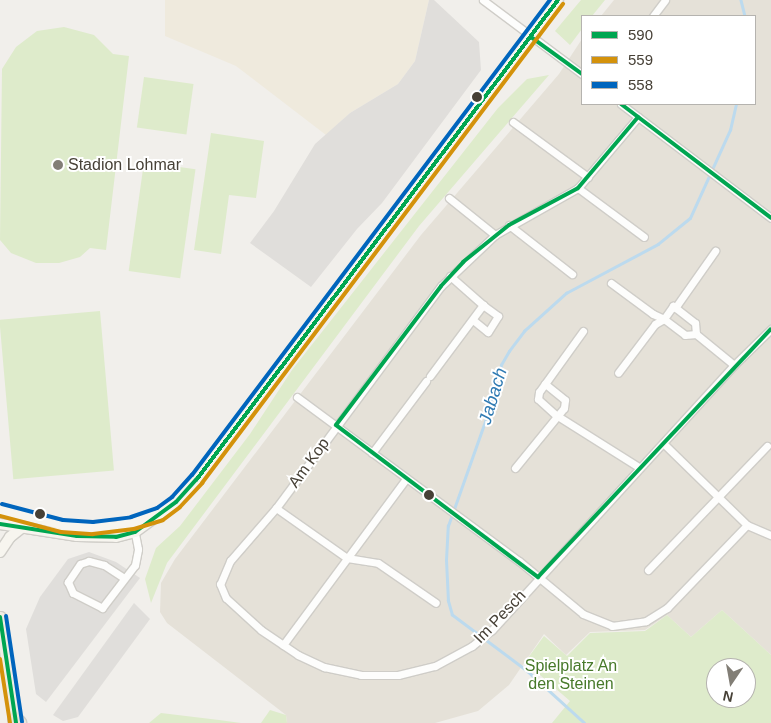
<!DOCTYPE html>
<style>
body{margin:0}
#map{position:relative;width:771px;height:723px;overflow:hidden;background:#f1efeb;font-family:Helvetica,sans-serif}
div>[style]{position:absolute}
[style*='--x']{left:calc(var(--x)*1px);top:calc(var(--y)*1px);width:calc(var(--w)*1px);rotate:calc(var(--a)*1deg)}
.residential>*{inset:0;background:#e5e1d8}
.education>*{inset:0;background:#efeadd}
.green>*{inset:0;background:#deebcb;transform-origin:0 0}
.parking>*{inset:0;background:#e0dedb}
.stream>*{height:2.5px;margin:-1.25px;padding:0 1.25px;transform-origin:1.25px;border-radius:1.25px;background:#bcdaee}
.roads{filter:drop-shadow(1px 0 #cfcdc8) drop-shadow(-1px 0 #cfcdc8) drop-shadow(0 1px #cfcdc8) drop-shadow(0 -1px #cfcdc8)}
.minor>*{height:7px;margin:-3.5px;padding:0 3.5px;transform-origin:3.5px;border-radius:3.5px;background:#fdfdfc}
.secondary>*{height:10px;margin:-5px;padding:0 5px;transform-origin:5px;border-radius:5px;background:#f7f5ef}
.primary>*{height:11px;margin:-5.5px;padding:0 5.5px;transform-origin:5.5px;border-radius:5.5px;background:#f1ede4}
.motorway>*{height:14px;margin:-7px;padding:0 7px;transform-origin:7px;border-radius:7px;background:#ece6d9}
.bus-1>*{height:4px;margin:-2px;padding:0 2px;transform-origin:2px;border-radius:2px;background:#00a651}
.bus-2>*{height:4px;margin:-2px;padding:0 2px;transform-origin:2px;border-radius:2px;background:#d4920b}
.bus-3>*{height:4px;margin:-2px;padding:0 2px;transform-origin:2px;border-radius:2px;background:#0065bd}
.dots>*{width:14px;height:14px;translate:-50% -50%;box-sizing:border-box;border:2px solid #fff;border-radius:50%}
span{translate:-50% -50%;white-space:nowrap;text-align:center;line-height:1.15;-webkit-text-stroke:4px #fff;paint-order:stroke}
.poi-label{font-size:16px;color:#474137}
.left{translate:0 -50%;text-align:left}
.street-label{font-size:16px;color:#474137}
.park-label{font-size:16px;color:#47792a}
.water-label{font-size:18px;color:#307bb3;font-style:italic}
.legend{position:absolute;left:581px;top:15px;width:175px;height:90px;box-sizing:border-box;background:#fff;border:1px solid #b5b3af;margin:0;padding:6px 9px;list-style:none;font-size:15px;color:#474137}
.legend li{display:flex;align-items:center;gap:10px;height:25px}
.legend b{width:25px;border:1px solid #b5b3af}
.north{position:absolute;left:706px;top:658px;width:50px;height:50px;box-sizing:border-box;background:#fff;border:1px solid #b5b3af;border-radius:50%;rotate:192deg;font-size:14px;font-weight:700;line-height:20px;text-align:center;color:#474137}
.north::after{content:'';display:block;margin:auto;width:18px;height:22px;background:#827e76;clip-path:polygon(50% 0,100% 100%,50% 72%,0 100%)}
</style>
<div id="map">
<div class="residential">
<div style="clip-path:polygon(614px 0,771px 0,771px 655px,722px 610px,691px 637px,667px 615px,645px 630px,590px 632px,566px 655px,544px 634px,509px 685px,478px 711px,435px 723px,287px 723px,286px 715px,167px 623px,160px 612px,161px 583px,175px 559px,421px 235px,559px 74px,582px 39px,582px 104px,755px 104px,755px 16px,601px 16px)"></div>
</div>
<div class="education">
<div style="clip-path:polygon(165px 0,429px 0,415px 61px,398px 84px,350px 113px,326px 135px,236px 66px,165px 36px)"></div>
</div>
<div class="green">
<div style="clip-path:polygon(581px 0,605px 0,592px 16px,582px 16px,582px 29px,570px 45px,555px 31px)"></div>
<div style="clip-path:polygon(64px 27px,94px 35px,113px 54px,129px 56px,106px 250px,90px 248px,80px 257px,59px 263px,36px 263px,11px 253px,0 240px,2px 69px,16px 47px,37px 31px)"></div>
<div style="clip-path:polygon(549px 75px,419px 226px,167px 563px,151px 603px,145px 579px,156px 548px,180px 526px,250px 434px,292px 370px,498px 108px,527px 79px)"></div>
<div style="left:144px;top:77px;width:50px;height:51px;rotate:8deg"></div>
<div style="clip-path:polygon(211px 133px,264px 141px,256px 198px,229px 195px,221px 254px,194px 250px)"></div>
<div style="left:144px;top:162px;width:52px;height:110px;rotate:8deg"></div>
<div style="left:100px;top:311px;width:160px;height:101px;rotate:85deg"></div>
<div style="clip-path:polygon(evenodd,722px 610px,771px 655px,771px 723px,552px 723px,570px 701px,525px 662px,544px 636px,567px 656px,590px 633px,645px 631px,667px 615px,691px 637px,722px 610px,716px 668px,746px 668px,746px 698px,716px 698px,716px 668px)"></div>
<div style="clip-path:polygon(270px 710px,286px 715px,287px 723px,261px 723px)"></div>
<div style="clip-path:polygon(161px 713px,219px 720px,241px 723px,149px 723px)"></div>
</div>
<div class="parking">
<div style="clip-path:polygon(429px 0,434px 0,479px 42px,481px 70px,382px 203px,357px 229px,311px 287px,250px 243px,274px 211px,315px 144px,350px 113px,398px 84px,415px 61px)"></div>
<div style="clip-path:polygon(89px 552px,116px 562px,140px 578px,46px 702px,36px 694px,26px 629px,40px 597px,68px 559px)"></div>
<div style="clip-path:polygon(134px 603px,150px 619px,78px 717px,63px 721px,53px 715px)"></div>
</div>
<div class="stream">
<div style="--x:741;--y:0;--w:16;--a:76"></div>
<div style="--x:584;--y:723;--w:76;--a:-137.7"></div>
<div style="--x:528;--y:672;--w:95;--a:-143.1"></div>
<div style="--x:452;--y:615;--w:15;--a:-106"></div>
<div style="--x:448;--y:601;--w:41;--a:-92.8"></div>
<div style="--x:446;--y:560;--w:34;--a:-87"></div>
<div style="--x:448;--y:526;--w:117;--a:-70.5"></div>
<div style="--x:487;--y:416;--w:53;--a:-74.6"></div>
<div style="--x:501;--y:365;--w:16;--a:-60"></div>
<div style="--x:509;--y:351;--w:25;--a:-53"></div>
<div style="--x:524;--y:331;--w:57;--a:-42.1"></div>
<div style="--x:566;--y:293;--w:104;--a:-28"></div>
<div style="--x:658;--y:244;--w:41;--a:-39.1"></div>
<div style="--x:690;--y:218;--w:97;--a:-65.6"></div>
<div style="--x:730;--y:130;--w:27;--a:-77"></div>
</div>
<div class="roads">
<div class="minor">
<div style="--x:483;--y:0;--w:124;--a:36.8"></div>
<div style="--x:653;--y:16;--w:20;--a:-53"></div>
<div style="--x:621;--y:104;--w:188;--a:37.2"></div>
<div style="--x:638;--y:117;--w:93;--a:130.2"></div>
<div style="--x:578;--y:188;--w:95;--a:150.5"></div>
<div style="--x:495;--y:235;--w:74;--a:136.6"></div>
<div style="--x:441;--y:286;--w:277;--a:126.6"></div>
<div style="--x:276;--y:508;--w:70;--a:131"></div>
<div style="--x:230;--y:561;--w:25;--a:113"></div>
<div style="--x:220;--y:584;--w:15;--a:67"></div>
<div style="--x:226;--y:598;--w:47;--a:42.4"></div>
<div style="--x:261;--y:630;--w:45;--a:34"></div>
<div style="--x:298;--y:655;--w:29;--a:25"></div>
<div style="--x:324;--y:667;--w:38;--a:12"></div>
<div style="--x:361;--y:675;--w:37;--a:0"></div>
<div style="--x:398;--y:675;--w:38;--a:-14"></div>
<div style="--x:435;--y:666;--w:42;--a:-28.4"></div>
<div style="--x:472;--y:646;--w:26;--a:-39"></div>
<div style="--x:492;--y:630;--w:359;--a:-47.6"></div>
<div style="--x:734;--y:365;--w:52;--a:-44.2"></div>
<div style="--x:513;--y:122;--w:93;--a:36.3"></div>
<div style="--x:578;--y:188;--w:82;--a:36.6"></div>
<div style="--x:449;--y:198;--w:59;--a:38.8"></div>
<div style="--x:509;--y:225;--w:80;--a:37.9"></div>
<div style="--x:611;--y:283;--w:52;--a:36.4"></div>
<div style="--x:653;--y:314;--w:12;--a:24"></div>
<div style="--x:664;--y:319;--w:26;--a:37"></div>
<div style="--x:685;--y:335;--w:11;--a:-5"></div>
<div style="--x:696;--y:334;--w:11;--a:-95"></div>
<div style="--x:695;--y:323;--w:28;--a:-142"></div>
<div style="--x:673;--y:306;--w:16;--a:125"></div>
<div style="--x:664;--y:319;--w:10;--a:151"></div>
<div style="--x:655;--y:324;--w:61;--a:127.1"></div>
<div style="--x:675;--y:308;--w:70;--a:-54.9"></div>
<div style="--x:473;--y:320;--w:19;--a:39"></div>
<div style="--x:488;--y:332;--w:19;--a:-58"></div>
<div style="--x:498;--y:316;--w:19;--a:-144"></div>
<div style="--x:583;--y:331;--w:75;--a:125.8"></div>
<div style="--x:539;--y:392;--w:7;--a:98"></div>
<div style="--x:538;--y:399;--w:24;--a:42"></div>
<div style="--x:556;--y:415;--w:99;--a:32.2"></div>
<div style="--x:696;--y:334;--w:49;--a:39.2"></div>
<div style="--x:430;--y:376;--w:89;--a:-53.3"></div>
<div style="--x:483;--y:305;--w:44;--a:-138.7"></div>
<div style="--x:297;--y:397;--w:276;--a:36.5"></div>
<div style="--x:519;--y:561;--w:83;--a:39.6"></div>
<div style="--x:583;--y:614;--w:31;--a:22"></div>
<div style="--x:612;--y:626;--w:34;--a:-8"></div>
<div style="--x:646;--y:621;--w:25;--a:-32"></div>
<div style="--x:667;--y:608;--w:115;--a:-46.1"></div>
<div style="--x:664;--y:444;--w:116;--a:44.3"></div>
<div style="--x:747;--y:525;--w:26;--a:23"></div>
<div style="--x:372;--y:453;--w:90;--a:-53.1"></div>
<div style="--x:515;--y:468;--w:77;--a:-50.8"></div>
<div style="--x:564;--y:408;--w:8;--a:-83"></div>
<div style="--x:565;--y:400;--w:26;--a:-141"></div>
<div style="--x:276;--y:508;--w:87;--a:35.2"></div>
<div style="--x:347;--y:558;--w:31;--a:9"></div>
<div style="--x:378;--y:563;--w:70;--a:34.6"></div>
<div style="--x:648;--y:570;--w:172;--a:-46.2"></div>
<div style="--x:124;--y:578;--w:24;--a:-147"></div>
<div style="--x:104;--y:565;--w:16;--a:-165"></div>
<div style="--x:89;--y:561;--w:9;--a:162"></div>
<div style="--x:80;--y:564;--w:22;--a:124"></div>
<div style="--x:68;--y:582;--w:12;--a:66"></div>
<div style="--x:73;--y:593;--w:33;--a:27"></div>
<div style="--x:102;--y:608;--w:54;--a:-52.5"></div>
<div style="--x:135;--y:565;--w:16;--a:-79"></div>
<div style="--x:138;--y:549;--w:20;--a:-101"></div>
<div style="--x:283;--y:645;--w:207;--a:-53.5"></div>
</div>
<div class="secondary">
<div style="--x:0;--y:510;--w:80;--a:13"></div>
<div style="--x:78;--y:528;--w:37;--a:-2"></div>
<div style="--x:115;--y:527;--w:40;--a:-16"></div>
<div style="--x:0;--y:524;--w:78;--a:8.9"></div>
<div style="--x:77;--y:536;--w:39;--a:1"></div>
<div style="--x:116;--y:537;--w:20;--a:-15"></div>
<div style="--x:135;--y:532;--w:51;--a:-36.2"></div>
<div style="--x:176;--y:502;--w:31;--a:-48"></div>
<div style="--x:197;--y:479;--w:600;--a:-53"></div>
<div style="--x:0;--y:552;--w:18;--a:-56"></div>
<div style="--x:10;--y:537;--w:16;--a:-38"></div>
</div>
<div class="primary">
<div style="--x:0;--y:617;--w:107;--a:81.4"></div>
</div>
<div class="motorway">
<div style="--x:15;--y:719;--w:6;--a:45"></div>
</div>
</div>
<div class="bus-1">
<div style="--x:531;--y:37;--w:63;--a:36"></div>
<div style="--x:621;--y:104;--w:188;--a:37.2"></div>
<div style="--x:336;--y:425;--w:174;--a:-52.9"></div>
<div style="--x:441;--y:286;--w:33;--a:-47"></div>
<div style="--x:463;--y:262;--w:59;--a:-38.8"></div>
<div style="--x:509;--y:225;--w:78;--a:-28.2"></div>
<div style="--x:578;--y:188;--w:93;--a:-49.8"></div>
<div style="--x:336;--y:425;--w:253;--a:37"></div>
<div style="--x:0;--y:524;--w:78;--a:8.9"></div>
<div style="--x:77;--y:536;--w:39;--a:1"></div>
<div style="--x:116;--y:537;--w:20;--a:-15"></div>
<div style="--x:135;--y:532;--w:51;--a:-36.2"></div>
<div style="--x:176;--y:502;--w:31;--a:-48"></div>
<div style="--x:197;--y:479;--w:600;--a:-53"></div>
<div style="--x:538;--y:577;--w:340;--a:-46.8"></div>
<div style="--x:0;--y:617;--w:107;--a:81.4"></div>
</div>
<div class="bus-2">
<div style="--x:0;--y:516;--w:63;--a:14.7"></div>
<div style="--x:61;--y:532;--w:32;--a:4"></div>
<div style="--x:93;--y:534;--w:41;--a:-7"></div>
<div style="--x:134;--y:529;--w:30;--a:-17"></div>
<div style="--x:163;--y:520;--w:21;--a:-37"></div>
<div style="--x:180;--y:507;--w:33;--a:-47"></div>
<div style="--x:202;--y:483;--w:600;--a:-53"></div>
<div style="--x:0;--y:659;--w:65;--a:81.1"></div>
</div>
<div class="bus-3">
<div style="--x:2;--y:504;--w:63;--a:14.7"></div>
<div style="--x:63;--y:520;--w:30;--a:4"></div>
<div style="--x:93;--y:522;--w:38;--a:-7"></div>
<div style="--x:131;--y:517;--w:28;--a:-19"></div>
<div style="--x:157;--y:508;--w:19;--a:-36"></div>
<div style="--x:172;--y:497;--w:30;--a:-48"></div>
<div style="--x:192;--y:475;--w:595;--a:-53"></div>
<div style="--x:6;--y:616;--w:107;--a:81.4"></div>
</div>
<div class="dots">
<div style="left:477px;top:97px;background:#474137"></div>
<div style="left:58px;top:165px;background:#827e76"></div>
<div style="left:429px;top:495px;background:#474137"></div>
<div style="left:40px;top:514px;background:#474137"></div>
</div>
<div class="poi-label">
<span class="left" style="left:68px;top:165px">Stadion Lohmar</span>
</div>
<div class="street-label">
<span style="left:309px;top:463px;rotate:-54deg">Am Kop</span>
<span style="left:500px;top:617px;rotate:-46deg">Im Pesch</span>
</div>
<div class="park-label">
<span style="left:571px;top:675px">Spielplatz An<br>den Steinen</span>
</div>
<div class="water-label">
<span style="left:493px;top:396px;rotate:-73deg">Jabach</span>
</div>
<ul class="legend">
<li><b style="height:6px;background:#00a651"></b>590</li>
<li><b style="height:6px;background:#d4920b"></b>559</li>
<li><b style="height:6px;background:#0065bd"></b>558</li>
</ul>
<div class="north">N</div>
</div>
